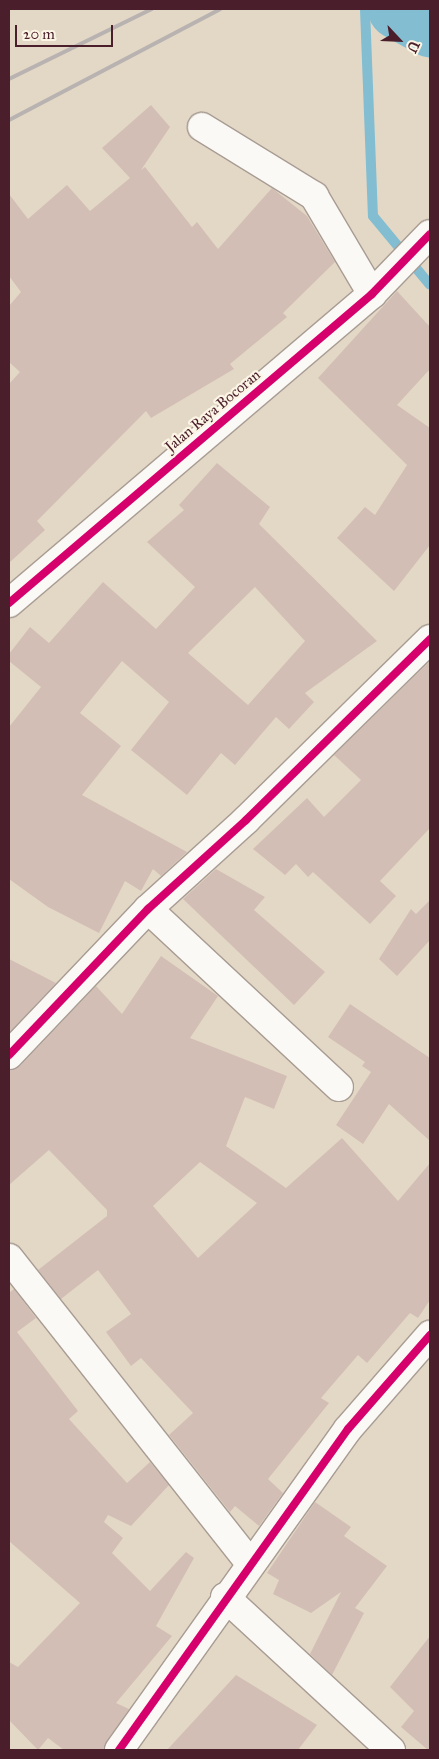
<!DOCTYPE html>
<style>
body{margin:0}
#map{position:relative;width:439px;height:1759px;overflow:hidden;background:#e3d8c6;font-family:"IM FELL Great Primer",serif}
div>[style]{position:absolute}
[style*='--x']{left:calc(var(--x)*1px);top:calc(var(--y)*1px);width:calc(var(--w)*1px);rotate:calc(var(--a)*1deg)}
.stream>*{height:10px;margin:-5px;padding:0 5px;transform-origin:5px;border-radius:5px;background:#82bdd1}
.river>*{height:59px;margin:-29.5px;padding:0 29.5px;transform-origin:29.5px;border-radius:29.5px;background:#82bdd1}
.building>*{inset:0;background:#d3beb6}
.roads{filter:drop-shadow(1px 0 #a89c93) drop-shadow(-1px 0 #a89c93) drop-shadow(0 1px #a89c93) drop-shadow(0 -1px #a89c93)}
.minor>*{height:28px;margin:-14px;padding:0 14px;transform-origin:14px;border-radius:14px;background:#fbf9f6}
.tertiary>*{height:28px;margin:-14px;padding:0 14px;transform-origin:14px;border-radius:14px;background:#fbf9f6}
.rail>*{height:4px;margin:-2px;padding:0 2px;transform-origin:2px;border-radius:2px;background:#b8b2b1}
.cycleway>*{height:8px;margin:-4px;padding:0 4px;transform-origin:4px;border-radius:4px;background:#d6006c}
span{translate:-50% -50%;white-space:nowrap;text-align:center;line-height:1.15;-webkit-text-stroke:4.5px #fcf5e5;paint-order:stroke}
.street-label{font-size:15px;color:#4a1f2b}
.frame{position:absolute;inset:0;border:10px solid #4a1f2b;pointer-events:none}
.north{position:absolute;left:374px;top:15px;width:50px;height:50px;-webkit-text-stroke:4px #fcf5e5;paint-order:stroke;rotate:115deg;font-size:14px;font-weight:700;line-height:20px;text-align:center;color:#4a1f2b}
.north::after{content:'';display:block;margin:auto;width:18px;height:22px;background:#4a1f2b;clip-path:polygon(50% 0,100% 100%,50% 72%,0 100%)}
.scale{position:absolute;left:15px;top:25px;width:98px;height:22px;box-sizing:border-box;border:2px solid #4a1f2b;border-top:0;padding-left:6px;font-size:15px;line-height:18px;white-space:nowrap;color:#4a1f2b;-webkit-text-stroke:4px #fcf5e5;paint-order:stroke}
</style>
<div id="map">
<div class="stream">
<div style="--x:365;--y:9;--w:207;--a:87.8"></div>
<div style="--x:373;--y:216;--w:89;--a:50.4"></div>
</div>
<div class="river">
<div style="--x:397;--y:9;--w:38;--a:29"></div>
</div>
<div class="building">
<div style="clip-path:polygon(151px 105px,170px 127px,141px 170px,145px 167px,192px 227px,197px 222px,218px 249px,272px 188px,307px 216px,335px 262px,283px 313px,287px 317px,230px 364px,234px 369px,151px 418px,146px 411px,37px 521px,45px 530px,9px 563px,9px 384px,20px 372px,9px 362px,9px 306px,21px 292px,9px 276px,9px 194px,28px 219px,67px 185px,90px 211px,130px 178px,102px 148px)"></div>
<div style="clip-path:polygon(397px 291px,430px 327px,430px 369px,397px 405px,430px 428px,430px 545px,394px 591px,337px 538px,365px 507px,375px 515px,407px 465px,318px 378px)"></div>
<div style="clip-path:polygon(evenodd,217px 463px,270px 507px,259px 524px,377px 641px,305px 693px,314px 702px,289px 729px,276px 717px,235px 765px,221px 753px,187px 795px,131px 750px,169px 702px,122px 661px,80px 713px,121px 746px,82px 795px,187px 852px,161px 876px,153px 869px,141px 891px,125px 881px,99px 933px,48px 907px,9px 879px,9px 727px,41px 687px,9px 661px,9px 654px,30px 627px,49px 643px,103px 582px,156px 629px,195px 587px,147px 542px,184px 510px,179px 505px,217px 463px,255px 587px,305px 641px,248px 705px,188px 653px,255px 587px)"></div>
<div style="clip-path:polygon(430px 661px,430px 828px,380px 881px,396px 896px,370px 924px,313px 872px,308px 877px,296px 864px,285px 875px,253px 849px,307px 798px,324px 817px,361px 780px,334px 755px)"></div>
<div style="clip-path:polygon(216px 869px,265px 897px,254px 910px,325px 972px,294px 1005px,183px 899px)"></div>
<div style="clip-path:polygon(430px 900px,430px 940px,397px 976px,379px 959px,411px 909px,416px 914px)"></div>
<div style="clip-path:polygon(evenodd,161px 956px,218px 996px,190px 1038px,287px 1076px,274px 1109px,245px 1097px,226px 1146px,286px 1188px,342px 1138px,398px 1201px,430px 1163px,430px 1300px,418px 1318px,410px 1313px,367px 1363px,358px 1355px,321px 1398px,329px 1403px,268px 1479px,283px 1493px,259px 1526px,235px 1506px,230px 1512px,169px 1435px,193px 1413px,141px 1358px,131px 1366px,106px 1332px,131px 1314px,98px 1270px,61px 1299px,38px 1270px,107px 1216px,107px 1210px,49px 1150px,9px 1185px,9px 1070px,20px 1066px,96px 986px,122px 1014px,161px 956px,200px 1162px,257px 1203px,198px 1258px,153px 1206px,200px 1162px)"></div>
<div style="clip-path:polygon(9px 959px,56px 983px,9px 1033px)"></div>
<div style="clip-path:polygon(350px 1004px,430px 1058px,430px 1141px,389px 1104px,363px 1144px,336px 1125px,371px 1072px,362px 1066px,365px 1062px,328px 1037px)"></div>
<div style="clip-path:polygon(14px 1289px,36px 1318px,17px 1332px,78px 1411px,69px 1419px,127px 1483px,150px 1462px,169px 1485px,131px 1526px,108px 1515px,104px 1522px,123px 1538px,112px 1553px,150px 1591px,186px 1552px,194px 1558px,156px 1626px,172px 1636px,116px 1703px,129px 1709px,104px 1750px,64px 1750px,48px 1738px,38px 1750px,9px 1720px,9px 1662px,18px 1667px,80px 1603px,9px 1541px,9px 1293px)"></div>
<div style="clip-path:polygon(315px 1502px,351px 1527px,344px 1536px,387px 1566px,355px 1608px,364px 1613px,332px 1675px,310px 1654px,341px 1592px,311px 1613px,273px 1594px,279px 1580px,267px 1573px)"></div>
<div style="clip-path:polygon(430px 1636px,430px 1750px,428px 1750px,401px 1727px,414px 1711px,390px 1687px)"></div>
<div style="clip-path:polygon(236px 1675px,317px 1725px,298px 1750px,167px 1750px)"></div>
</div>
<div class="roads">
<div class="minor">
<div style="--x:202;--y:127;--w:132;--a:31.6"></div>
<div style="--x:314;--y:196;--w:114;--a:59.4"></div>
<div style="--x:148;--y:909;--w:261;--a:43"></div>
<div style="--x:9;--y:1055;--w:202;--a:-46.4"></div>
<div style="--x:148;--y:909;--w:132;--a:-42.2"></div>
<div style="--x:246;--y:820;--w:258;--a:-44.5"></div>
<div style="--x:9;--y:1258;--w:389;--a:51.7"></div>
<div style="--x:225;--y:1597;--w:226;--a:42.7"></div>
<div style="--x:119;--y:1750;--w:394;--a:-54.5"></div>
<div style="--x:348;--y:1429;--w:125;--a:-48.9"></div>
</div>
<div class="tertiary">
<div style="--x:9;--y:603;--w:477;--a:-40.4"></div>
<div style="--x:372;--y:294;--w:83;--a:-46"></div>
</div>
</div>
<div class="rail">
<div style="--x:9;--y:79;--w:159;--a:-26.1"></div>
<div style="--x:9;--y:120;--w:238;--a:-27.7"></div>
</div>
<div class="cycleway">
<div style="--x:9;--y:603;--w:477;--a:-40.4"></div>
<div style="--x:372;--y:294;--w:83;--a:-46"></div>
<div style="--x:9;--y:1055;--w:202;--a:-46.4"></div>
<div style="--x:148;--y:909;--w:132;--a:-42.2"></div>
<div style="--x:246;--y:820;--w:258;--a:-44.5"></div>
<div style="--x:119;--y:1750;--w:394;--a:-54.5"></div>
<div style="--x:348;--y:1429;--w:125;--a:-48.9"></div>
</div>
<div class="street-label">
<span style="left:213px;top:411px;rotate:-40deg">Jalan Raya Bocoran</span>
</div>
<div class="frame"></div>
<div class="north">U</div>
<div class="scale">20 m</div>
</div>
